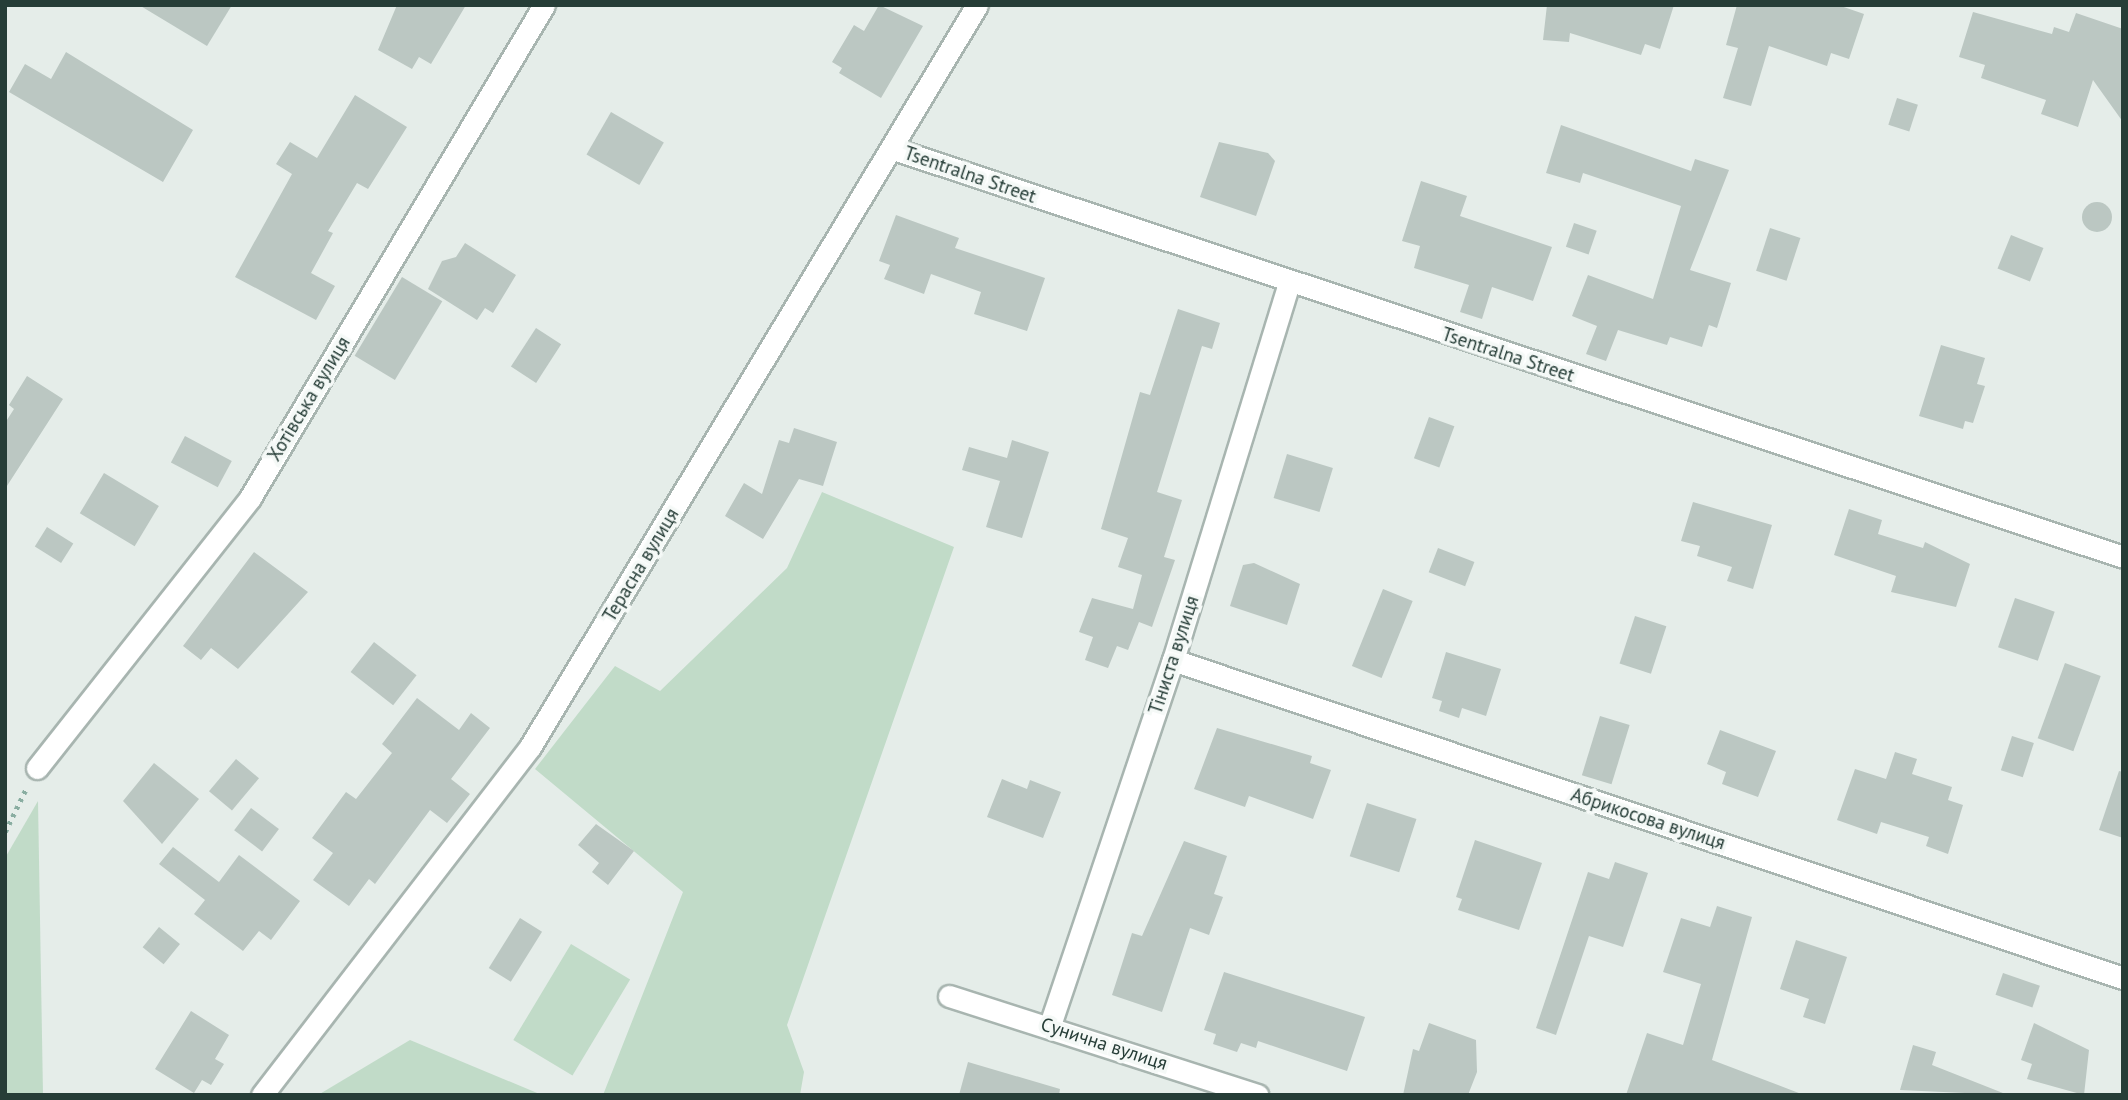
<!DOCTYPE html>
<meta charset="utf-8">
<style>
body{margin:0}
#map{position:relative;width:2128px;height:1100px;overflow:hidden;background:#e5ede9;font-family:"PT Sans",sans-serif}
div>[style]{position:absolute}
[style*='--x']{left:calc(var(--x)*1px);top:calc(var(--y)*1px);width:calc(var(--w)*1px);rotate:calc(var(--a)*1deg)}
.green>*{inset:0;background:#c1dbc8;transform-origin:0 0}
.building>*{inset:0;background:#bbc7c2;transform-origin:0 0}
.round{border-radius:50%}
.path>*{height:4.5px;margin-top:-2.25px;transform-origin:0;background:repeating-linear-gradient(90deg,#89ada1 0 3.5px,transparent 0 8.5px)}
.roads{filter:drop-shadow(2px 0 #a8b5b0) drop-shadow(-2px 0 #a8b5b0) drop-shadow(0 2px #a8b5b0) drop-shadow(0 -2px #a8b5b0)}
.street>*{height:21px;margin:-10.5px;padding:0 10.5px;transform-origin:10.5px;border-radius:10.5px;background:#fff}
span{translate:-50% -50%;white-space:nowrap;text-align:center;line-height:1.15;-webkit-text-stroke:7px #f5f9f7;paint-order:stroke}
.street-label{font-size:19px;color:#263d37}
.frame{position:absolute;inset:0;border:7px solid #263d37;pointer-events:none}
</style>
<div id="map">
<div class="green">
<div style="clip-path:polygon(822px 492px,954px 547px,787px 1025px,804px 1072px,800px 1095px,603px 1095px,683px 892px,535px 769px,615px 666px,660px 691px,787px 568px)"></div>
<div style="clip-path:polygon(38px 801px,43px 1095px,5px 1095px,5px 858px)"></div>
<div style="left:571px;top:944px;width:69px;height:112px;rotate:31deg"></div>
<div style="clip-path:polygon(410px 1040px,542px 1095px,318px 1095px)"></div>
</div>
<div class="building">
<div style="clip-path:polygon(139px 5px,232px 5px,207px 46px)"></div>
<div style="clip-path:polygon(397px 5px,466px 5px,431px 64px,419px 57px,412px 69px,378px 50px)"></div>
<div style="clip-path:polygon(879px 5px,923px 26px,881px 98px,839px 73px,842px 68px,832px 62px,854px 25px,864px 31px)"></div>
<div style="clip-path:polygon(1547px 5px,1674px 5px,1660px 49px,1645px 44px,1641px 55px,1570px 33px,1569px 42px,1543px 40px)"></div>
<div style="clip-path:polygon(1737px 5px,1838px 5px,1864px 14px,1849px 59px,1831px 53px,1827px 66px,1769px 46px,1751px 106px,1723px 98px,1738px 48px,1726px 45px)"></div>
<div style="clip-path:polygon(1973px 12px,2052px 34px,2054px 27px,2069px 32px,2076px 13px,2123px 29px,2123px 122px,2093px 80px,2078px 127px,2041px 114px,2046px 100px,1981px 78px,1985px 65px,1959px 57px)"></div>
<div style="clip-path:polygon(66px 52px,193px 130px,163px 182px,9px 92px,25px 64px,51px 79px)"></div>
<div style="clip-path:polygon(355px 95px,407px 127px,368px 189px,357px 183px,328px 231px,333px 233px,311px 273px,335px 286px,316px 320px,235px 277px,292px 174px,276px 164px,290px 142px,317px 158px)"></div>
<div style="left:1897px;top:98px;width:22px;height:28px;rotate:18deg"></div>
<div style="left:611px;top:112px;width:61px;height:49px;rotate:30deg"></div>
<div style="clip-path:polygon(1561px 125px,1691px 171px,1695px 159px,1729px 170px,1690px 270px,1731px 283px,1717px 328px,1709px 325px,1702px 347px,1670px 337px,1667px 345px,1618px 330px,1606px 361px,1586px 354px,1597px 326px,1572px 316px,1588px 275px,1653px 299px,1681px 206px,1583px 173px,1580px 183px,1546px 173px)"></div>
<div style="clip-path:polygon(1219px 142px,1268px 153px,1275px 161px,1256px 216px,1200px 197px)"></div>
<div style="clip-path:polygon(1421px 181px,1467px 196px,1460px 216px,1552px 247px,1533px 301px,1492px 287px,1482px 319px,1460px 312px,1469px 285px,1414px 268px,1420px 246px,1402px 241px)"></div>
<div class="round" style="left:2082px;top:202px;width:30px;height:30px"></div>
<div style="clip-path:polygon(896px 215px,959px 238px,955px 248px,1045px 278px,1027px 331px,974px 314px,981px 292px,931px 274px,924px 294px,884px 279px,890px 265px,879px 261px)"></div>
<div style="left:1574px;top:223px;width:24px;height:25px;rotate:19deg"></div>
<div style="left:1770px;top:228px;width:32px;height:45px;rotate:18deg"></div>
<div style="left:2011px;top:235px;width:35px;height:36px;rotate:22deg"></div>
<div style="clip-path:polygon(465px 243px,516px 275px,493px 313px,485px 308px,477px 320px,428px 289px,442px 261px,456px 257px)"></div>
<div style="left:402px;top:277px;width:47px;height:92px;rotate:31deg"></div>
<div style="clip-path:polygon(1178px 309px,1220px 323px,1212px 349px,1202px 346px,1157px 492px,1182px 500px,1164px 557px,1175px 560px,1152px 627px,1139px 622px,1128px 650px,1117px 646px,1108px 668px,1085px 660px,1093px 637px,1079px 632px,1092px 598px,1133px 609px,1142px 575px,1118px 567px,1128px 538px,1101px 529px,1140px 392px,1150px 395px)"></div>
<div style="left:536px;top:328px;width:30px;height:46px;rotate:33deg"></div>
<div style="clip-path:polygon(1941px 345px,1985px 358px,1977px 384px,1985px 386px,1973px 423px,1965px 421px,1963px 429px,1919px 416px)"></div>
<div style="clip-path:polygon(27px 376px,63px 399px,5px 489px,5px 423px,14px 409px,9px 405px)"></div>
<div style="left:1429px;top:417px;width:27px;height:44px;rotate:20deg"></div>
<div style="clip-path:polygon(794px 428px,837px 442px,823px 486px,799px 479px,763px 539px,725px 516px,744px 483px,762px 494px,779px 440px,789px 443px)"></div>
<div style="left:185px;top:436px;width:53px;height:30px;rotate:28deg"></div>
<div style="clip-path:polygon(1012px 440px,1049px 452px,1022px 538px,986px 527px,1000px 481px,962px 470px,969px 447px,1007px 458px)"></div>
<div style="left:1287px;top:454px;width:48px;height:46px;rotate:17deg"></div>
<div style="left:104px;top:473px;width:64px;height:47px;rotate:31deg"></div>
<div style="clip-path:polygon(1693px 502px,1772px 525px,1753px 589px,1727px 581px,1732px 567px,1697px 556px,1700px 546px,1681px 541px)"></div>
<div style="clip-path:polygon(1849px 509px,1882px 520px,1878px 534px,1923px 548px,1925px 542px,1970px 564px,1956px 607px,1891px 592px,1896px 576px,1834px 555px)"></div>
<div style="left:47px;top:527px;width:31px;height:23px;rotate:32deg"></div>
<div style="left:1438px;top:548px;width:39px;height:26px;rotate:21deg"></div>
<div style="clip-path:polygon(254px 552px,308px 592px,238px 669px,211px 648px,201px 660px,183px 646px)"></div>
<div style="clip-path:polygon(1254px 563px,1300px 584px,1287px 625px,1230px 606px,1243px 565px)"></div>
<div style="left:1383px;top:589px;width:32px;height:83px;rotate:22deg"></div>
<div style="left:2015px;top:598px;width:42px;height:52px;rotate:19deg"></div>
<div style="left:1635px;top:616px;width:33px;height:50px;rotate:18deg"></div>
<div style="left:374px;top:642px;width:54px;height:38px;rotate:38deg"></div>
<div style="clip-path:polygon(1446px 652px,1501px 669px,1486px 716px,1462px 708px,1459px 718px,1439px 711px,1442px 701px,1432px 698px)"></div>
<div style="left:2065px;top:663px;width:38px;height:80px;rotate:20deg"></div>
<div style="clip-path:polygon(417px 698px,459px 730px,471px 713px,490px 728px,451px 779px,470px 794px,447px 823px,430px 810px,375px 884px,369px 879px,349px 906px,313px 880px,333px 853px,312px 838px,346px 792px,356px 799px,392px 753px,382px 744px)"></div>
<div style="left:1600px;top:716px;width:31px;height:62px;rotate:17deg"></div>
<div style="clip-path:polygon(1217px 728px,1312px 756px,1310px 763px,1331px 770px,1313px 819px,1249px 796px,1245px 807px,1194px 789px)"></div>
<div style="clip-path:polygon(1720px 730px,1776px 751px,1758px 797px,1722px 784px,1726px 772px,1707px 764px)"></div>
<div style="left:2012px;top:736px;width:23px;height:36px;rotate:18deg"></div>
<div style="clip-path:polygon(1895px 752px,1917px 759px,1912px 774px,1952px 787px,1948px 800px,1963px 805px,1948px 854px,1926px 846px,1929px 837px,1881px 822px,1877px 834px,1837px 820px,1855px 769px,1886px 779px)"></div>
<div style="left:236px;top:759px;width:30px;height:42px;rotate:40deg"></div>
<div style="clip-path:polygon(154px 763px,199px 799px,162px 844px,123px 801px)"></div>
<div style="clip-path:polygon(2119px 771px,2123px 772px,2123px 838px,2099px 830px)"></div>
<div style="clip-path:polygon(1002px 779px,1027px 789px,1030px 780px,1061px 792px,1043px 838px,987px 817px)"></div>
<div style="left:1367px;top:803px;width:52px;height:56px;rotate:18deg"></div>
<div style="left:251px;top:808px;width:35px;height:28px;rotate:37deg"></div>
<div style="clip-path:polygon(596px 824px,634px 851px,608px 885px,592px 872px,599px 863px,578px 845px)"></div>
<div style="clip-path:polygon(1475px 840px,1542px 863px,1519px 930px,1458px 910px,1462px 899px,1456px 897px)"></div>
<div style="clip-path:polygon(1184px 841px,1227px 856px,1214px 894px,1223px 897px,1209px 935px,1190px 928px,1162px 1012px,1112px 995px,1132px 933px,1142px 936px)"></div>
<div style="clip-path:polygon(173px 847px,219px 882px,239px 855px,300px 901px,271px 940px,259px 931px,243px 951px,194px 914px,205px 900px,159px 864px)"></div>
<div style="clip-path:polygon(1615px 862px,1648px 873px,1623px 947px,1589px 936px,1556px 1035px,1536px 1028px,1588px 872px,1609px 879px)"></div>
<div style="clip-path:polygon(1717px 906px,1752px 917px,1712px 1060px,1804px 1095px,1626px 1095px,1647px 1033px,1683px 1045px,1701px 984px,1663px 972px,1681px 918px,1710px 927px)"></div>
<div style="left:520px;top:918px;width:26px;height:59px;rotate:32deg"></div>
<div style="left:159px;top:927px;width:27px;height:26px;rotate:39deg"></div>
<div style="clip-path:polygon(1796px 940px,1847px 957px,1825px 1024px,1803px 1017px,1809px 999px,1780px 989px)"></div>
<div style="clip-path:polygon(1224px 972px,1365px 1017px,1347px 1071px,1258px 1041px,1256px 1048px,1241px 1043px,1237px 1052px,1213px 1044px,1216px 1034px,1204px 1030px)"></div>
<div style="left:2003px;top:973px;width:39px;height:23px;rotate:19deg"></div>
<div style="clip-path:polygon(191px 1011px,229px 1035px,215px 1059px,224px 1064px,211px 1085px,202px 1080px,194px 1093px,155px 1069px)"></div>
<div style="clip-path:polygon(1429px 1023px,1476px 1040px,1477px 1072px,1468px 1095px,1403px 1095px,1413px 1049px,1419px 1051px)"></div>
<div style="clip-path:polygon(2034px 1023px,2089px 1050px,2084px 1095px,2027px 1079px,2032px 1064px,2021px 1060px)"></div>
<div style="clip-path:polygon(1913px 1045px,1936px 1052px,1932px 1065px,2008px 1095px,1900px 1090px)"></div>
<div style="clip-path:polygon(968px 1062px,1060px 1089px,1059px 1095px,959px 1095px)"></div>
</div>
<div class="path">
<div style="--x:5;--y:832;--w:48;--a:-64"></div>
</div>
<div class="roads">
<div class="street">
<div style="--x:894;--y:149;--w:1295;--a:18.36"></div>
<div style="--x:1173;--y:660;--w:1002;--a:18.51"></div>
<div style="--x:37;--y:768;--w:344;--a:-51.7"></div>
<div style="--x:250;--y:498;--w:574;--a:-59.19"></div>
<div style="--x:949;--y:996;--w:324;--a:17.8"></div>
<div style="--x:1050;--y:1025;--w:385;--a:-71.4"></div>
<div style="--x:1173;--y:660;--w:394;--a:-72.9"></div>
<div style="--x:262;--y:1095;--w:439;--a:-52.4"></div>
<div style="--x:530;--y:747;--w:866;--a:-58.93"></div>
</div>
</div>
<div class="street-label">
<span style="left:970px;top:175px;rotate:19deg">Tsentralna Street</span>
<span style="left:1508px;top:355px;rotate:18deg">Tsentralna Street</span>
<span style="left:309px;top:399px;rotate:-59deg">Хотівська вулиця</span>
<span style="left:641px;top:565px;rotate:-59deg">Терасна вулиця</span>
<span style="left:1174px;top:655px;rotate:-72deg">Тіниста вулиця</span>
<span style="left:1648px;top:819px;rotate:18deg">Абрикосова вулиця</span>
<span style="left:1104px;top:1044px;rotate:18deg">Сунична вулиця</span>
</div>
<div class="frame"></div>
</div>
